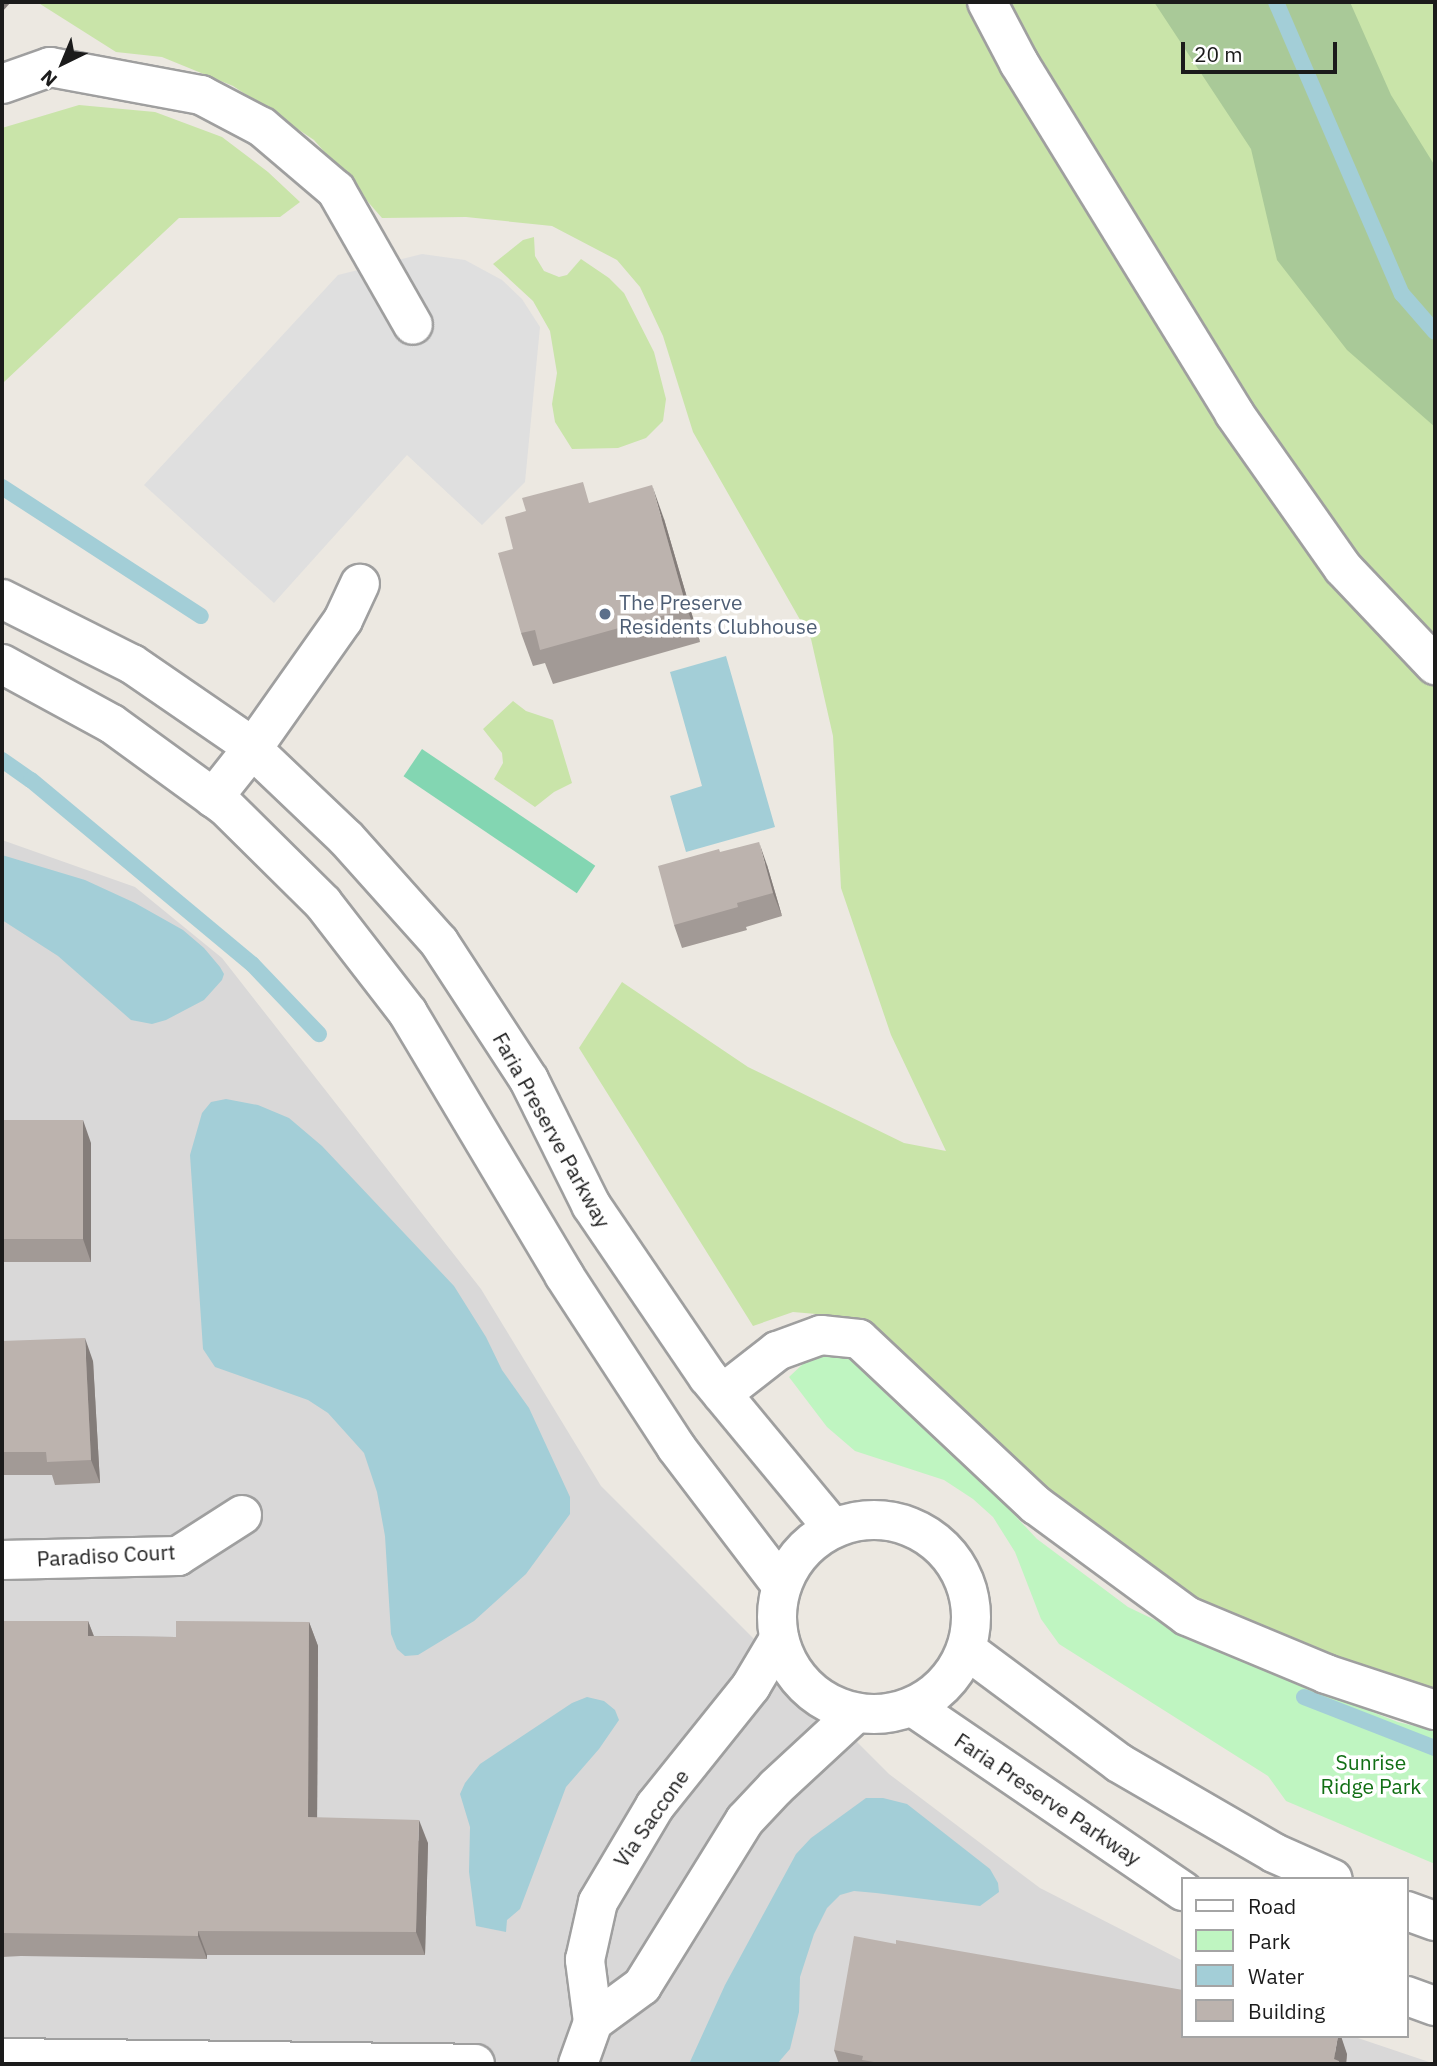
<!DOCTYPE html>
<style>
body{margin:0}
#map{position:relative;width:1437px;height:2066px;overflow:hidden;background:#ece8e1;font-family:"IBM Plex Sans",sans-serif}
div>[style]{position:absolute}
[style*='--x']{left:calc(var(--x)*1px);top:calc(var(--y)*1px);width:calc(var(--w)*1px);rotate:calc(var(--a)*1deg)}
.residential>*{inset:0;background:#d9d8d8}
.grass>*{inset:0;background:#c9e4a9}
.forest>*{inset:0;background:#a9c998}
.park>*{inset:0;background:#bff5c1}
.pitch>*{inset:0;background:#83d6b2;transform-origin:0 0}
.parking>*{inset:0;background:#dfdfdf}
.water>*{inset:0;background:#a3ced7}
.stream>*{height:16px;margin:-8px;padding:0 8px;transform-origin:8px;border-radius:8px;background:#a3ced7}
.roads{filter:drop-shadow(2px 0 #9f9f9f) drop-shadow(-2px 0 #9f9f9f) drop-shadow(0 2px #9f9f9f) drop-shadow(0 -2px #9f9f9f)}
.minor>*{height:38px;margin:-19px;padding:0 19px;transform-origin:19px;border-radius:19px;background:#fff}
.minor>.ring{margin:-19px;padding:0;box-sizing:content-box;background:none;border:38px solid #fff;border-radius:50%}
.wall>*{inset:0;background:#a29a96}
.shaded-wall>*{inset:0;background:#847d7a}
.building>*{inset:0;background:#bcb3ae;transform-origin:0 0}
.dots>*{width:19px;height:19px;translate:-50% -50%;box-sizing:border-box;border:4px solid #fff;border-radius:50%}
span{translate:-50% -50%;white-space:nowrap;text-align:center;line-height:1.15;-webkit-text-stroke:7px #fff;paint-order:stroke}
.service-label{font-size:21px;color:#4e5e75}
.left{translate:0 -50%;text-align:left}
.street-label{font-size:21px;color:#1b1b1b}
.park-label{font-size:21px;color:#126f15}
.frame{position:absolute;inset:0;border:4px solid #1b1b1b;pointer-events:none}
.legend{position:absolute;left:1181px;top:1877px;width:228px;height:161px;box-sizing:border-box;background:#fff;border:2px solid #a4a4a4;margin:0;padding:9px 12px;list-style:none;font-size:21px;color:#1b1b1b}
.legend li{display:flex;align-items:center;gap:14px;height:35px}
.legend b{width:35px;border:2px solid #a4a4a4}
.north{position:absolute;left:28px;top:28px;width:70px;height:70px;-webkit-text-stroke:5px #fff;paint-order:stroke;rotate:223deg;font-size:19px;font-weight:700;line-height:28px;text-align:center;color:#1b1b1b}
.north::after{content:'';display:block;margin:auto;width:24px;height:32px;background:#1b1b1b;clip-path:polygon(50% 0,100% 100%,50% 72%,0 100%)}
.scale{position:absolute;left:1181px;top:42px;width:156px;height:32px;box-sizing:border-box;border:4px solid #1b1b1b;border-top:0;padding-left:9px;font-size:21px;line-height:24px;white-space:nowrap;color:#1b1b1b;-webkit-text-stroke:5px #fff;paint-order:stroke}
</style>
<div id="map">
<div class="residential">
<div style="clip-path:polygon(2px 840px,135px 887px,222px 958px,481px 1289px,601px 1486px,889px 1774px,1040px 1888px,1183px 1961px,1183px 2036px,1352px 2036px,1435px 2064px,2px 2064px)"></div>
</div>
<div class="grass">
<div style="clip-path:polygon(37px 2px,1435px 2px,1435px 1695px,1225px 1619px,1100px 1538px,865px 1326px,828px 1315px,793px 1312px,753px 1326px,579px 1048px,622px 982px,748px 1067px,904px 1143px,946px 1151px,891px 1035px,841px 888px,833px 736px,811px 639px,693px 432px,663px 336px,640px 287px,617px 260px,552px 226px,466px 217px,382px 218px,314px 140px,233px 86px,162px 57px,116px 52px)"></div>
<div style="clip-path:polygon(79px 105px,155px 112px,222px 137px,268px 172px,300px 202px,280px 217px,179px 218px,4px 382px,2px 128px)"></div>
<div style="clip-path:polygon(534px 237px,535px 256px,544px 271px,559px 277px,567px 275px,581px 259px,609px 278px,624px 293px,654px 352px,666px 399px,663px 421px,646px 438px,618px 448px,572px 449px,555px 422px,552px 404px,557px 373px,550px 331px,533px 301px,493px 264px,523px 240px)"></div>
<div style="clip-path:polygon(513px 701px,526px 711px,553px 720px,572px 783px,554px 792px,535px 807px,494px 779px,503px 763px,502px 753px,483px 729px)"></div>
</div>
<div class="forest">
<div style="clip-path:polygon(1154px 2px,1350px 2px,1391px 95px,1435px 166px,1435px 427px,1347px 350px,1277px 260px,1251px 149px)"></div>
</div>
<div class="park">
<div style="clip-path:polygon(828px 1352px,852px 1360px,893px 1401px,988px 1487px,1037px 1539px,1128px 1607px,1232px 1657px,1398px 1722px,1435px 1731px,1435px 1864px,1286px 1801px,1268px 1776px,1059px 1644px,1041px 1619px,1015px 1552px,993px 1517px,973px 1499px,944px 1480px,855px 1451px,827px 1427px,789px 1377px,805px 1362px)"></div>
</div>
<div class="pitch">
<div style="left:422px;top:749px;width:209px;height:33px;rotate:34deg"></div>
</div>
<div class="parking">
<div style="clip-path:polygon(422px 254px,465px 260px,502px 280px,522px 299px,540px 327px,525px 482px,482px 525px,407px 455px,274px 603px,144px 485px,338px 275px)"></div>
</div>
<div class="water">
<div style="clip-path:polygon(726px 656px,775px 827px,686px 852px,670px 796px,702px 786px,670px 672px)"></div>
<div style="clip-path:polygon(2px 855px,85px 880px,135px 903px,183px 930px,204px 948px,220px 967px,224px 974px,222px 980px,204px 1000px,166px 1020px,152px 1024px,131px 1020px,58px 956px,2px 920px)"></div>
<div style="clip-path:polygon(226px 1099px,258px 1105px,289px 1118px,322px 1146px,454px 1286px,486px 1337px,502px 1370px,529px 1408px,570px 1497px,570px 1514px,526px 1574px,474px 1621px,418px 1655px,405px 1656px,397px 1649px,391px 1634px,385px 1536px,377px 1492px,364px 1453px,328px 1413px,308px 1400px,215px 1367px,203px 1349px,190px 1155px,202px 1113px,211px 1102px)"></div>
<div style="clip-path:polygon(587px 1697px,604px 1701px,615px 1710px,619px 1720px,599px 1749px,566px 1787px,520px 1909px,507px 1920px,506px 1932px,476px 1926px,469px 1872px,470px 1827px,460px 1794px,465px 1783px,480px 1764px,572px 1703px)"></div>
<div style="clip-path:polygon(866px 1798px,883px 1798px,907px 1804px,990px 1869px,998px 1883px,999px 1892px,980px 1906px,876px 1893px,854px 1891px,840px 1895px,827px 1908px,814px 1934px,800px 1977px,799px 2012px,790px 2049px,777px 2064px,689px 2064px,725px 1985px,796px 1854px,811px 1838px)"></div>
</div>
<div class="stream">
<div style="--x:1276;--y:2;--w:318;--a:66.7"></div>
<div style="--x:1402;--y:294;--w:50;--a:49"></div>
<div style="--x:2;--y:487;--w:237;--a:33"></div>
<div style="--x:2;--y:760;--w:35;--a:35"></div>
<div style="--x:31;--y:780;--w:288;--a:39.8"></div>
<div style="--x:252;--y:964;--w:97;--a:46.3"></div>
<div style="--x:1304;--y:1697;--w:141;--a:21.3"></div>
</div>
<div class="roads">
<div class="minor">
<div style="--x:987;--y:2;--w:69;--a:62.3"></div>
<div style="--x:1019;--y:63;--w:411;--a:58.4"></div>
<div style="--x:1234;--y:413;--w:189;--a:54.9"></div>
<div style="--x:1343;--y:568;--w:134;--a:46.5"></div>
<div style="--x:2;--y:84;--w:51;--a:-19.5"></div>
<div style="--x:50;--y:67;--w:154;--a:10.5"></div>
<div style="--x:201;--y:95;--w:69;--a:27.7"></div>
<div style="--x:262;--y:127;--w:97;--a:40.4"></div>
<div style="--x:336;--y:190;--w:155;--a:60.3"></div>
<div style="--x:2;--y:599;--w:145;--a:26.6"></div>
<div style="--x:132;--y:664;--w:136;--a:34.5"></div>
<div style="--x:244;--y:741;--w:141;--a:43.6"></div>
<div style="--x:346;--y:838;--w:140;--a:48.2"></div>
<div style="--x:439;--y:942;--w:165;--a:56.9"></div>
<div style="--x:529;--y:1080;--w:140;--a:63.6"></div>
<div style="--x:591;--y:1205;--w:208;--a:55.8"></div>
<div style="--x:708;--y:1377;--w:196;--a:50.4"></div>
<div style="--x:2;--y:664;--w:125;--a:28.6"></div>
<div style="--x:112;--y:724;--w:140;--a:36"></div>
<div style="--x:225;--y:806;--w:138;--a:44.7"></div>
<div style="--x:323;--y:903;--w:139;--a:52.3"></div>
<div style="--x:408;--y:1013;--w:305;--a:59.2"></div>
<div style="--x:564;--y:1275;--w:205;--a:56.9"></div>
<div style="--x:676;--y:1447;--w:173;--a:52.7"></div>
<div style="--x:213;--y:798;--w:63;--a:-51.5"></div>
<div style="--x:252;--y:749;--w:158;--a:-54.8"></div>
<div style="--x:343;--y:620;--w:40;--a:-65"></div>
<div style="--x:722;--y:1394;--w:70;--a:-38"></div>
<div style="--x:777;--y:1351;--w:47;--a:-20"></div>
<div style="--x:821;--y:1335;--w:38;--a:6"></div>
<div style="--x:859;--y:1339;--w:243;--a:43.2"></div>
<div style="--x:1036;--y:1505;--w:187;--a:36.3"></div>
<div style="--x:1187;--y:1616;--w:151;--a:22.6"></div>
<div style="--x:1326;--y:1674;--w:115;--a:18.3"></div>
<div class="ring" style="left:777px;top:1520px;width:156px;height:156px"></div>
<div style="--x:2;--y:1560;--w:176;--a:-1.3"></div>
<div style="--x:178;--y:1556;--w:76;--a:-32.6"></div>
<div style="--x:967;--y:1650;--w:189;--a:36.6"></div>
<div style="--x:1119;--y:1763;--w:179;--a:30.1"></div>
<div style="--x:1274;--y:1853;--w:64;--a:23.8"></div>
<div style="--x:913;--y:1707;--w:327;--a:34.3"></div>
<div style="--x:1407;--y:1911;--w:30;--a:20"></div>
<div style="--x:1407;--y:1996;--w:30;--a:20"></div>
<div style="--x:593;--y:2022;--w:61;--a:-36.3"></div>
<div style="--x:642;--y:1986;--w:195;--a:-58.2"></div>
<div style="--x:745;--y:1820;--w:45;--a:-46.8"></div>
<div style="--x:776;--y:1787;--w:109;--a:-42.8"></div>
<div style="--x:2;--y:2058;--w:473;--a:0.7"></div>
<div style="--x:578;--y:2064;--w:45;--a:-70.3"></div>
<div style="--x:593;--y:2022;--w:63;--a:-97.4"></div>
<div style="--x:585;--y:1960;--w:59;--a:-77.4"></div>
<div style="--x:598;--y:1902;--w:112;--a:-59.3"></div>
<div style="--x:655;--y:1806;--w:154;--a:-51.3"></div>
<div style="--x:751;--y:1686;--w:55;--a:-59.2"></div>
</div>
</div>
<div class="wall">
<div style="clip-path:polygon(591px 503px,664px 519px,700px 642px,553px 684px,545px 663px,533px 666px,521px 633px)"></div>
<div style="clip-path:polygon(720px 852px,767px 865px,782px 916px,746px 927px,747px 930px,682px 948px,674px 925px)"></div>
<div style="clip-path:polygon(2px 1120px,91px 1143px,91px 1262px,2px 1262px)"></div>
<div style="clip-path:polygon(2px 1341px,93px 1361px,100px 1483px,55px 1485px,52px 1475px,2px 1475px)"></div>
<div style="clip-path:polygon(2px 1621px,88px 1621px,94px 1636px,176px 1637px,309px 1622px,318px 1646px,317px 1818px,428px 1843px,425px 1955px,207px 1955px,207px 1959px,21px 1956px,2px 1957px)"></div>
<div style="clip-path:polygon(1183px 2036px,1347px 2054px,1346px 2064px,839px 2064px,834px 2050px)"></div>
</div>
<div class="shaded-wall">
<div style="clip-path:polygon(2px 2px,11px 2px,2px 12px)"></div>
<div style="clip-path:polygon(652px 485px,664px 519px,700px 642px,687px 609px)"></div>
<div style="clip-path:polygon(759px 842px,767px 865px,782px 916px,773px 893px)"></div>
<div style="clip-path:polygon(83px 1120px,91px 1143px,91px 1262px,83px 1239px)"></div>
<div style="clip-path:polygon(85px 1338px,93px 1361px,100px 1483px,91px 1460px)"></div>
<div style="clip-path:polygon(88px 1621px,97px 1645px,88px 1636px)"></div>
<div style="clip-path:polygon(309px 1622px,318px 1646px,317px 1841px,308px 1817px)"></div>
<div style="clip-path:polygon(419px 1820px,428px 1843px,425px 1955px,416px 1932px)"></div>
<div style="clip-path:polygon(198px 1931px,207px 1955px,207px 1959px,198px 1936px)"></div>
<div style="clip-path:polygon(1338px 2036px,1341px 2036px,1347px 2054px,1346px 2064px,1336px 2064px,1334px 2059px)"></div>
</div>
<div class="building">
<div style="clip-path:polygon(583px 482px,589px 503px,652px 485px,687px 609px,540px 650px,535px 630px,521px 633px,498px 553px,513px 549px,505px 517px,526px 511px,522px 498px)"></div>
<div style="clip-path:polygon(759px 842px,773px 893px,737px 903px,738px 907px,674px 925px,658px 866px,719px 849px,720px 852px)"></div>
<div style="left:2px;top:1120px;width:81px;height:119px"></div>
<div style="clip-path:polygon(85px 1338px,91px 1460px,47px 1462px,46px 1452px,2px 1452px,2px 1341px)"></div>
<div style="clip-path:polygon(2px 1621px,88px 1621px,88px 1636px,176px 1637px,176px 1621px,309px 1622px,308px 1817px,419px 1820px,416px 1932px,198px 1931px,198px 1936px,2px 1933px)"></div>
<div style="clip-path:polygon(854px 1936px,896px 1944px,896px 1940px,1183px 1990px,1183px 2036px,1338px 2036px,1334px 2059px,1339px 2061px,1339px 2064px,886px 2064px,862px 2060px,863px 2056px,834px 2050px)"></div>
</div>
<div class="dots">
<div style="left:605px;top:614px;background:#5c6f8a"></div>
</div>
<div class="service-label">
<span class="left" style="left:619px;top:614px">The Preserve<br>Residents Clubhouse</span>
</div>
<div class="street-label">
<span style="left:552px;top:1130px;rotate:61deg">Faria Preserve Parkway</span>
<span style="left:106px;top:1555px;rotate:-3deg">Paradiso Court</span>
<span style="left:1048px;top:1799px;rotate:34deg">Faria Preserve Parkway</span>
<span style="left:651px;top:1818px;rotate:-55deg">Via Saccone</span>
</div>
<div class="park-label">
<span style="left:1371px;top:1774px">Sunrise<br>Ridge Park</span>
</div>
<div class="frame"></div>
<ul class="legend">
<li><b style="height:9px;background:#fff"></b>Road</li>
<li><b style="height:19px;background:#bff5c1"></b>Park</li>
<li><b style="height:19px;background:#a3ced7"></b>Water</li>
<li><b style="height:19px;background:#bcb3ae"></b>Building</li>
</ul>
<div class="north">N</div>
<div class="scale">20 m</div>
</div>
